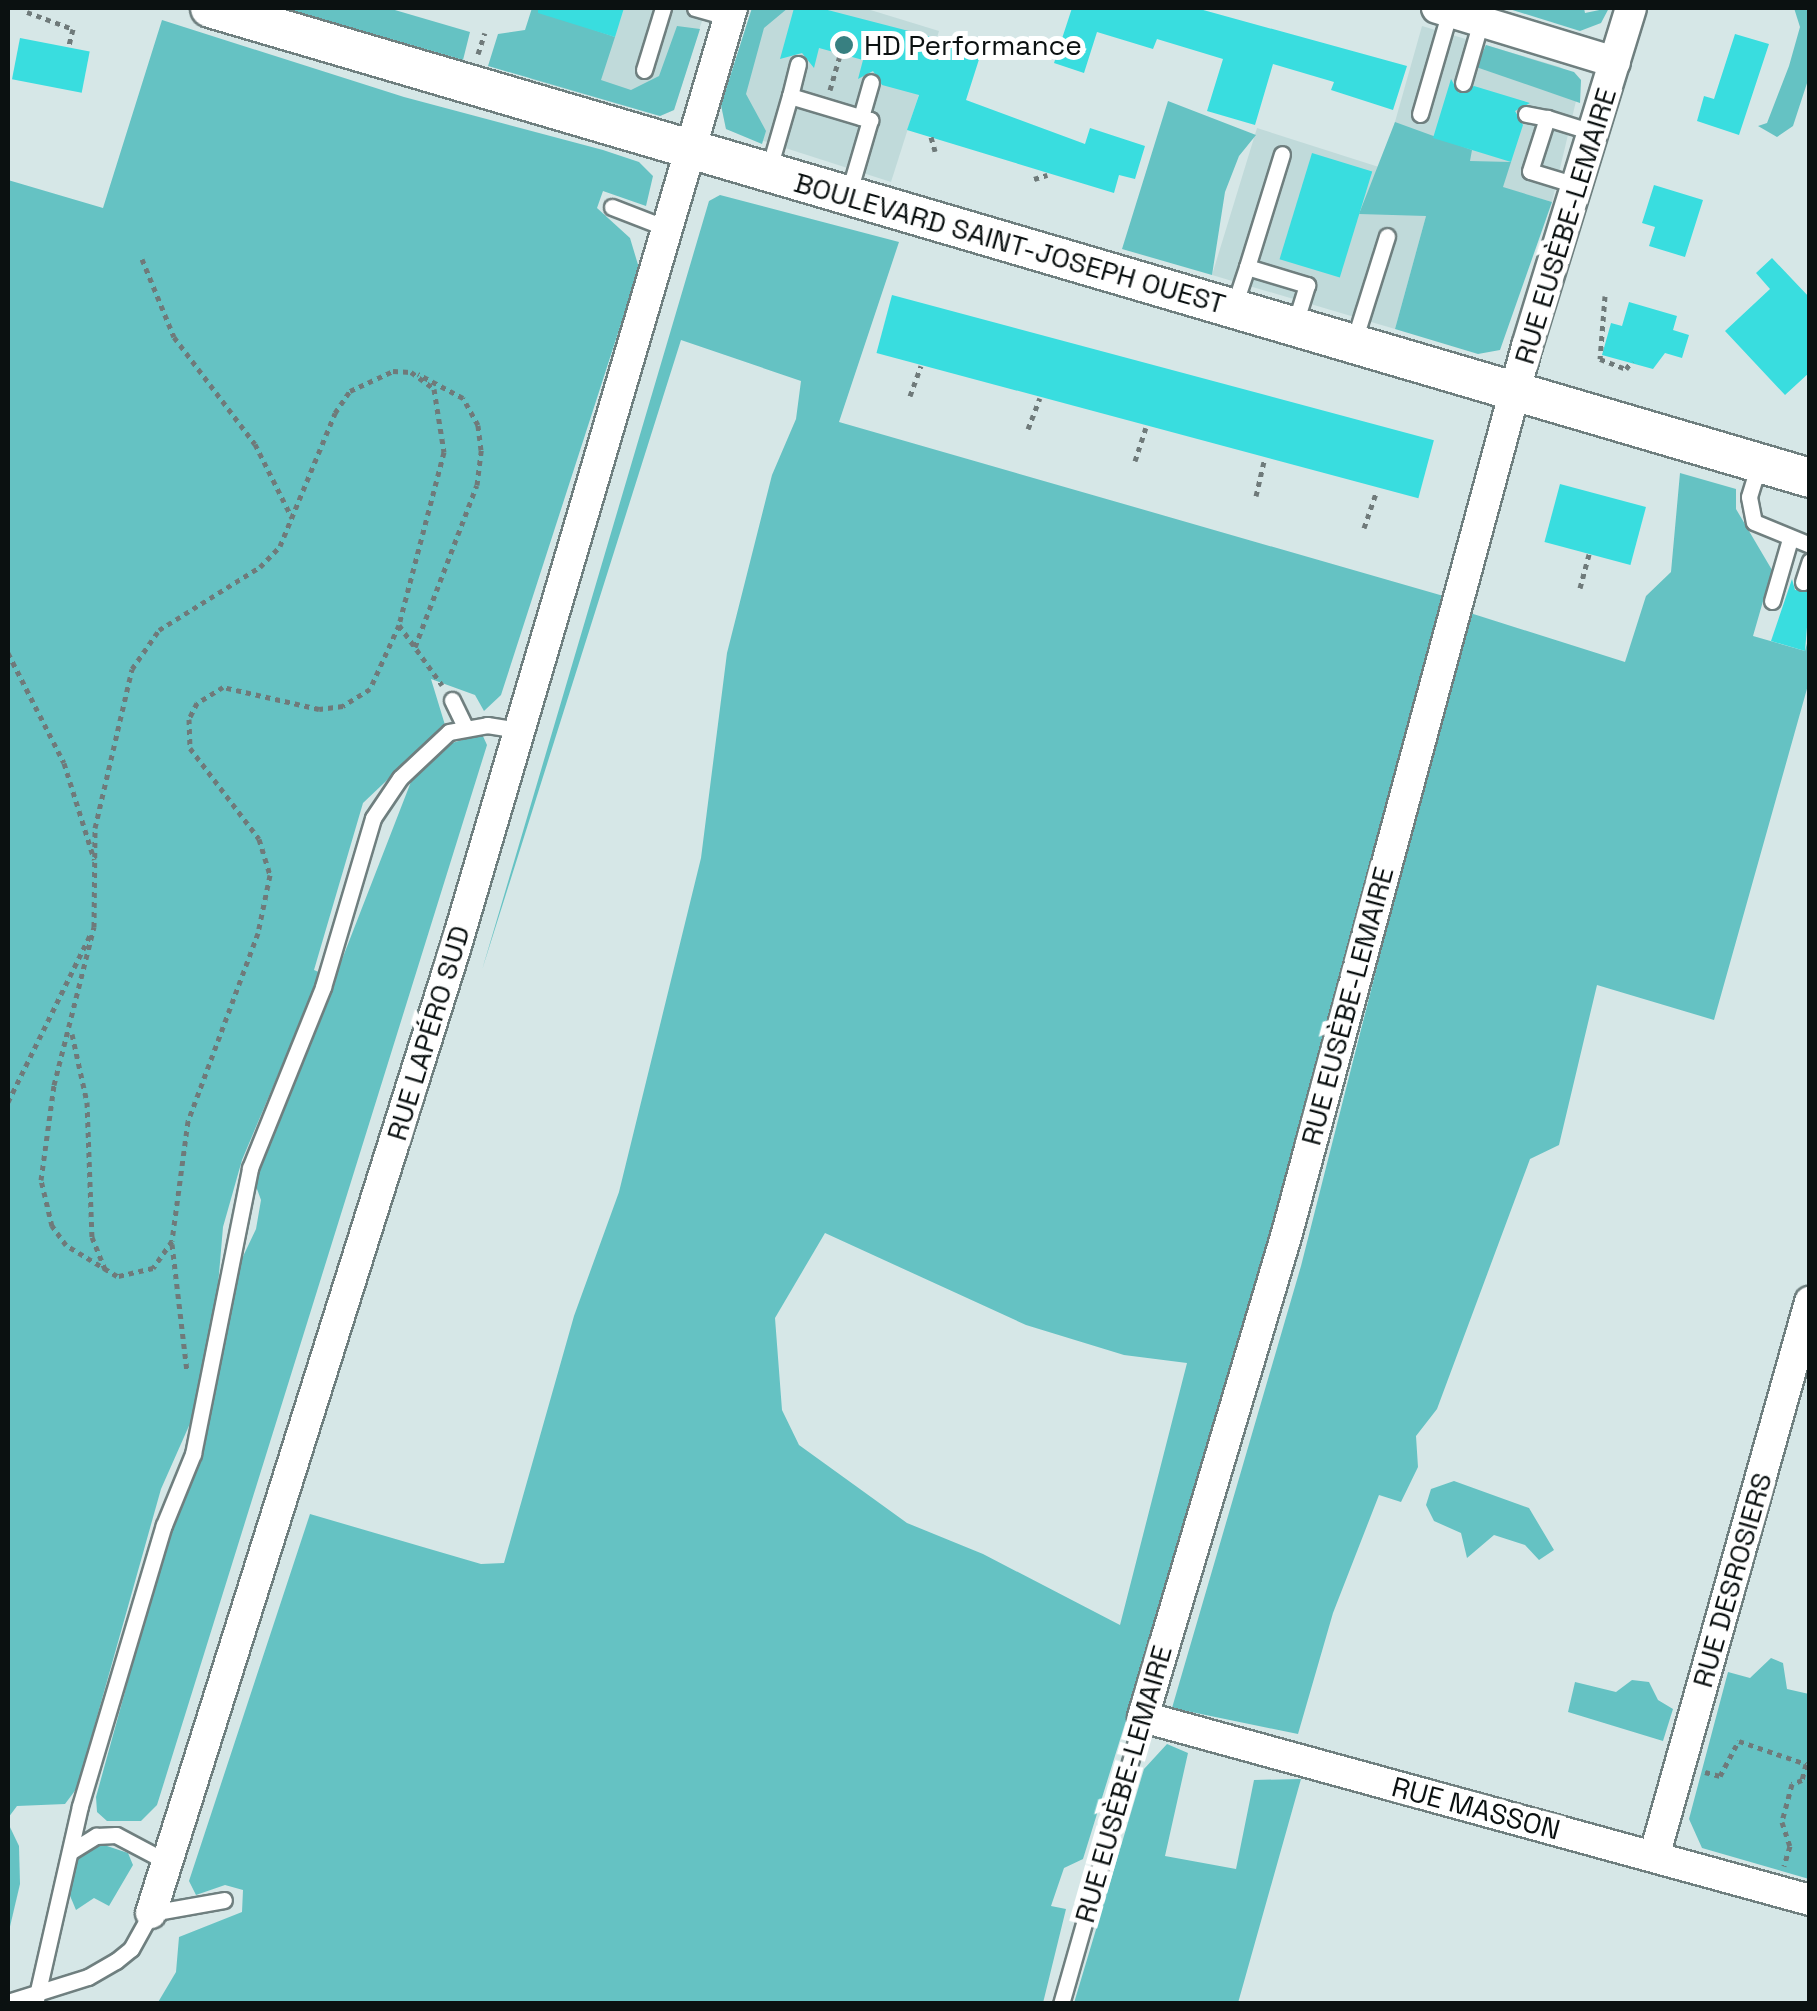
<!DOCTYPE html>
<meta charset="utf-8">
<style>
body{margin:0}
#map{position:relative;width:1817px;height:2011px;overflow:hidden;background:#d6e7e7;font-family:"Space Grotesk",sans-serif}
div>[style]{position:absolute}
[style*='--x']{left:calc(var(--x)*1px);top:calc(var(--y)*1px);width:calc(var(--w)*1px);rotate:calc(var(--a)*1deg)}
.built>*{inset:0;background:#c0dada}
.green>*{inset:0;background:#65c2c3}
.building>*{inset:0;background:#39dddf;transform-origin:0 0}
.path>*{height:5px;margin-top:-2.5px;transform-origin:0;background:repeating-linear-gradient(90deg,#6f7a7a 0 5px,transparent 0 10px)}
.roads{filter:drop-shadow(2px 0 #6f7f7f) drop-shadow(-2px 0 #6f7f7f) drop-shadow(0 2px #6f7f7f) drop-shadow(0 -2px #6f7f7f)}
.service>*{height:15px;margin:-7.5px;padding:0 7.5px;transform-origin:7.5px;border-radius:7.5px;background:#fff}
.minor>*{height:30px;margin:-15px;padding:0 15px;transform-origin:15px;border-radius:15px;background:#fff}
.tertiary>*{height:38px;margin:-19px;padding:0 19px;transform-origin:19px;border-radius:19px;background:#fff}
.dots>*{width:28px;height:28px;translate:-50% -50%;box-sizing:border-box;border:5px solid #fff;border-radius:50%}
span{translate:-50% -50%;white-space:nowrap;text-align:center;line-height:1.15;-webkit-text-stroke:10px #fff;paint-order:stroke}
.poi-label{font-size:28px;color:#0b1111}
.left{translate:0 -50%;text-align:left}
.street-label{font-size:28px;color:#0b1111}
.frame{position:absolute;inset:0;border:10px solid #0b1111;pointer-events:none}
</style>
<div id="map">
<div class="built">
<div style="clip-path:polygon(552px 8px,706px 8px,674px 110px,660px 116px,530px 79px)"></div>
<div style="clip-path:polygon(752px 8px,864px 8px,939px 31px,891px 182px,726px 129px,721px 105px)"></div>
<div style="clip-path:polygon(1422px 26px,1560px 67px,1581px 80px,1552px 202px,1439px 169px,1395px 329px,1212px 275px,1257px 128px,1382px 168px)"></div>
</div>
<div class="green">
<div style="clip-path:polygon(284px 8px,388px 8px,470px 32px,463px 60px)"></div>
<div style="clip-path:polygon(532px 8px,569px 8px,565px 20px,615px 37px,601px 80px,631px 90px,659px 76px,677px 26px,700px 29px,674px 110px,660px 116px,488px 66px,498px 34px,525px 30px)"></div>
<div style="clip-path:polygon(752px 8px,788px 8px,764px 28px,746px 94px,766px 131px,762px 144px,726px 129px,721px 105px)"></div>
<div style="clip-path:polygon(1506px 8px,1584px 8px,1585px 13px,1609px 8px,1601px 23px,1580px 31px)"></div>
<div style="clip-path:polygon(1794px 8px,1809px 8px,1809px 77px,1793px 126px,1777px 137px,1758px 126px,1767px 123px,1789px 66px,1800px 27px)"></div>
<div style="clip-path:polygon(162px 20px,404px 97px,603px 150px,639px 162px,653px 176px,646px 206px,603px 191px,597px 208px,630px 238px,639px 268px,501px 695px,484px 711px,475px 695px,431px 679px,445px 725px,363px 803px,314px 970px,321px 973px,242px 1160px,223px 1227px,216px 1309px,192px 1419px,161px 1489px,77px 1788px,65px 1804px,17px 1806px,8px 1818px,8px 180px,103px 208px)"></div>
<div style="clip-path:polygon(1486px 45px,1574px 72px,1581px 80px,1580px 103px,1476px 67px)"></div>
<div style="clip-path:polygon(1168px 101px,1256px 135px,1239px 156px,1225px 192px,1212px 275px,1122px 249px)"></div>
<div style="clip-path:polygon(1395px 122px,1472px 150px,1470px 161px,1511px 162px,1503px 187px,1552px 202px,1500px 350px,1478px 354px,1395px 329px,1426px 216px,1359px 214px)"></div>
<div style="clip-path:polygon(evenodd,720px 195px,899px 242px,839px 422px,1447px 597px,1240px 1353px,1083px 1859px,1064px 1868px,1051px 1906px,1066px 1909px,1043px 2003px,157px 2004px,176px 1972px,179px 1937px,242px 1912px,243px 1890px,225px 1885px,196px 1895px,189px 1881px,310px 1514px,481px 1564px,504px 1563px,574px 1316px,619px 1192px,701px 858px,727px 653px,772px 475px,796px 419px,801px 381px,681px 340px,482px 970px,709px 201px,720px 195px,825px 1233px,1026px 1325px,1124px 1355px,1187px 1363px,1120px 1625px,983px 1554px,907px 1523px,799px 1445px,782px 1410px,775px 1318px,825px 1233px)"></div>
<div style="clip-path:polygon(1680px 473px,1736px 489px,1736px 509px,1772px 570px,1753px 636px,1805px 651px,1809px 636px,1810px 678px,1714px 1020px,1597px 985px,1559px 1145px,1530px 1159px,1437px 1409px,1416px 1436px,1418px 1467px,1401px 1502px,1379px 1495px,1333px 1613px,1298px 1734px,1172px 1708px,1301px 1266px,1467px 612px,1625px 662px,1646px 596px,1671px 572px)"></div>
<div style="clip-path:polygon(482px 734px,487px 745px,157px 1805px,141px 1821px,107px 1821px,97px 1812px,96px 1797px,177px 1503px,205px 1443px,238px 1267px,256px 1229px,261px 1200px,253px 1178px,280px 1099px,308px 1047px,414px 774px,442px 746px)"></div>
<div style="clip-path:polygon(1454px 1481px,1529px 1508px,1554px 1550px,1539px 1560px,1525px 1545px,1494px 1535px,1467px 1558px,1461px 1533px,1434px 1521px,1426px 1505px,1431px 1489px)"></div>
<div style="clip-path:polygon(1771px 1658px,1783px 1663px,1787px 1689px,1809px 1694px,1809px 1879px,1702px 1848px,1689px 1819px,1728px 1672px,1750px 1678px)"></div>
<div style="clip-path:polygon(1632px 1680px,1649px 1682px,1658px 1700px,1673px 1709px,1663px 1741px,1568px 1712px,1575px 1682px,1616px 1692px)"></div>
<div style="clip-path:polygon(1167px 1744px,1188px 1753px,1165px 1856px,1236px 1869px,1254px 1780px,1301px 1779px,1238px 2003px,1074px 2003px,1144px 1769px)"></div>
<div style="clip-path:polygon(8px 1823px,19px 1846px,20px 1884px,8px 1935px)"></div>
<div style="clip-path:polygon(101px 1844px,128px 1853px,133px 1865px,109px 1906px,94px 1898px,76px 1910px,68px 1891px,77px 1858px)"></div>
</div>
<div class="building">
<div style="clip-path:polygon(538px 8px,624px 8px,615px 37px,538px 13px)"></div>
<div style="clip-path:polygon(794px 8px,820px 8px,982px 50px,966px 100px,1085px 144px,1090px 128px,1145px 146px,1135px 179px,1119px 175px,1114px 193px,907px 130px,919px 95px,882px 85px,873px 71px,858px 79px,863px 60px,819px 48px,814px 68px,802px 53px,780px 59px)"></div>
<div style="clip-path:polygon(1072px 8px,1196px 8px,1407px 66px,1393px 110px,1331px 90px,1334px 82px,1273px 64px,1255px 125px,1207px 111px,1223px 59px,1157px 39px,1153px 49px,1097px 32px,1084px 73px,1054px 63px)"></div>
<div style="clip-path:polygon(1735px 34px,1769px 44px,1739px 135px,1697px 121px,1704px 96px,1714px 99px)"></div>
<div style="left:20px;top:38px;width:71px;height:42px;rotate:11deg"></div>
<div style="clip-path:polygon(1451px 79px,1459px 93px,1474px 86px,1530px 103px,1515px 111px,1523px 125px,1511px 162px,1433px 138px)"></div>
<div style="left:1312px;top:153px;width:63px;height:111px;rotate:17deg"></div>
<div style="clip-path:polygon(1654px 185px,1703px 200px,1685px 257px,1649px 246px,1655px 227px,1642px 223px)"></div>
<div style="clip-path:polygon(1772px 258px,1810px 298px,1810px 372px,1785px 395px,1725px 331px,1770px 289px,1756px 273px)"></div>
<div style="left:892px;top:295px;width:561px;height:60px;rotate:15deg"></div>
<div style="clip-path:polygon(1629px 302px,1677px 316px,1673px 330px,1689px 335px,1682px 358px,1665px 353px,1653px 369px,1602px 355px,1611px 323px,1622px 326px)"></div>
<div style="left:1560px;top:484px;width:89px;height:60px;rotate:15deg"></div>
<div style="clip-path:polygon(1792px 579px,1795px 590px,1810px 591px,1805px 651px,1771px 641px)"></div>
</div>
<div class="path">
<div style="--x:27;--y:12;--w:49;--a:20.3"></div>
<div style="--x:73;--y:29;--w:16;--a:104"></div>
<div style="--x:478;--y:54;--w:22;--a:-72"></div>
<div style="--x:830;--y:90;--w:37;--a:-74"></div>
<div style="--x:931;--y:137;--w:15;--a:74"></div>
<div style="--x:1034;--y:179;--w:14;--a:-17"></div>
<div style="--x:142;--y:259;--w:84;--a:67.7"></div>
<div style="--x:174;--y:337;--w:134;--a:52.9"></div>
<div style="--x:255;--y:444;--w:83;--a:63.4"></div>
<div style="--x:1605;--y:296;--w:63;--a:94.5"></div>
<div style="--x:1600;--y:359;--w:28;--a:21"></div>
<div style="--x:1626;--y:369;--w:10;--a:-53"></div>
<div style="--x:393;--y:371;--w:18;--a:3"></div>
<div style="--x:411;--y:372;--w:29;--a:36"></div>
<div style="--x:434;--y:389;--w:64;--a:81"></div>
<div style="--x:444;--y:452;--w:179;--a:104.6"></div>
<div style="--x:399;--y:625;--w:70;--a:114.4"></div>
<div style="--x:370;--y:689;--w:32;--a:148"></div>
<div style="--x:343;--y:706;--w:24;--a:173"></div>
<div style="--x:319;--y:709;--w:98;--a:-167.1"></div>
<div style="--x:223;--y:687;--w:31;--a:148"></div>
<div style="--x:197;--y:703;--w:18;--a:117"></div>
<div style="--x:189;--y:719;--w:29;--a:88"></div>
<div style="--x:190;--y:748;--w:114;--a:52.8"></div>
<div style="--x:259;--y:839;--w:38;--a:73"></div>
<div style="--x:270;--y:875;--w:59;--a:101.7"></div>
<div style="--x:258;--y:933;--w:201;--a:110.4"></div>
<div style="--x:188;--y:1121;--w:121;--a:97.6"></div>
<div style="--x:172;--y:1241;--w:33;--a:125"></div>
<div style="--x:153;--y:1268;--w:37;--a:167"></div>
<div style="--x:117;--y:1276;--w:60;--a:-148.7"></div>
<div style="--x:66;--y:1245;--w:24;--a:-126"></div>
<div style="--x:52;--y:1226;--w:47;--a:-103.4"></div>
<div style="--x:41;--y:1180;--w:96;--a:-82.2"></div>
<div style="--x:54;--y:1085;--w:163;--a:-75.8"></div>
<div style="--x:94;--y:927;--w:99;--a:-89.4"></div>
<div style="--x:95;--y:828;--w:163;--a:-76.9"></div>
<div style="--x:132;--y:669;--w:47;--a:-55.3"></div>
<div style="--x:159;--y:630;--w:119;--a:-32"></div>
<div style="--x:260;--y:567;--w:29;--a:-46"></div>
<div style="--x:280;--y:546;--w:144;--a:-67.5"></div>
<div style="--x:335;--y:413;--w:27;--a:-56"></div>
<div style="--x:350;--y:391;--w:47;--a:-24.9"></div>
<div style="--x:910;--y:396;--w:32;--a:-70"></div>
<div style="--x:1028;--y:429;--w:33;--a:-69"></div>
<div style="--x:1135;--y:461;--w:35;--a:-72"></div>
<div style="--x:1256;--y:496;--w:37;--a:-77"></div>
<div style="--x:1364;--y:528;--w:39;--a:-71"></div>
<div style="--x:1580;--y:588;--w:35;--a:-75"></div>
<div style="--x:399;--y:625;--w:74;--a:54.4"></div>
<div style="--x:415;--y:647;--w:173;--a:-69.1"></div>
<div style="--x:477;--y:485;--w:35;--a:-83"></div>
<div style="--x:481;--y:450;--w:25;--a:-97"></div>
<div style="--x:478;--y:425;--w:31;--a:-119"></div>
<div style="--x:463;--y:398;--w:51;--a:-151.9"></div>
<div style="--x:8;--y:653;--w:123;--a:63"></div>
<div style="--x:64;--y:763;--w:101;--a:72.6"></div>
<div style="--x:72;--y:1034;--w:70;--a:77.6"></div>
<div style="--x:87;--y:1102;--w:135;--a:87.9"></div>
<div style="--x:92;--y:1237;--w:35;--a:68"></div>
<div style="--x:8;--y:1102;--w:186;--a:-63.8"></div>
<div style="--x:172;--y:1244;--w:129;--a:83.3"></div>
<div style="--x:1705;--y:1772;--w:16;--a:15"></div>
<div style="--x:1720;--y:1776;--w:40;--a:-62"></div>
<div style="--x:1739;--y:1741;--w:71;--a:18.9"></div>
<div style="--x:1806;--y:1764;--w:16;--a:104"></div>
<div style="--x:1802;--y:1780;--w:11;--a:158"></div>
<div style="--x:1792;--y:1784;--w:39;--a:105"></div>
<div style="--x:1782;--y:1822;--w:25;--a:72"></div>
<div style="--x:1790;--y:1846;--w:21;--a:107"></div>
</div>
<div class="roads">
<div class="service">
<div style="--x:695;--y:8;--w:35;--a:16"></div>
<div style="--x:644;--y:70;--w:65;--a:-73"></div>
<div style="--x:1463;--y:83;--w:65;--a:-73.8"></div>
<div style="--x:790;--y:96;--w:33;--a:-76"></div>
<div style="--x:1420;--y:114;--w:107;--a:-73.8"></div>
<div style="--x:1526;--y:114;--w:21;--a:11"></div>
<div style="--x:861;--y:117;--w:36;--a:-74"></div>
<div style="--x:768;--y:172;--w:79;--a:-73.9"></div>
<div style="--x:790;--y:96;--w:84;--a:16.7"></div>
<div style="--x:870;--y:120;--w:78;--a:106.3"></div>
<div style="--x:1579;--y:186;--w:51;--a:-163"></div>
<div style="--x:1530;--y:171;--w:56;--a:-72.2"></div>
<div style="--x:1547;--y:118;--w:50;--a:17.4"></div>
<div style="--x:612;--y:207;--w:61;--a:21.1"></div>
<div style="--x:1247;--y:267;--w:118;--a:-72.8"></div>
<div style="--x:1233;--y:309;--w:44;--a:-71.6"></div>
<div style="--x:1247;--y:267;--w:63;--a:16.7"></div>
<div style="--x:1307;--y:285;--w:44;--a:107.2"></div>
<div style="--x:1353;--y:344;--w:113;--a:-72.5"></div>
<div style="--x:1759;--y:464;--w:34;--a:107"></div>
<div style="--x:1749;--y:497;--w:25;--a:79"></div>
<div style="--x:1754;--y:522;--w:61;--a:22.3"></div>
<div style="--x:1803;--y:582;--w:22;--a:-72"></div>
<div style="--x:1772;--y:601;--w:65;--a:-73.8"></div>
<div style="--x:452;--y:700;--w:30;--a:64"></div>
<div style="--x:70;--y:1852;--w:31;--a:-32"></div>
<div style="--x:96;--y:1836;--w:20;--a:-3"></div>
<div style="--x:116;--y:1835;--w:58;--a:27.9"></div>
<div style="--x:8;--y:2002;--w:84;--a:-17.4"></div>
<div style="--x:88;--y:1977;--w:32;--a:-30"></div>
<div style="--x:116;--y:1961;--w:19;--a:-39"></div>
<div style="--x:131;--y:1949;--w:41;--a:-60.9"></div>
<div style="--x:151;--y:1913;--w:74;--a:-10.1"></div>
<div style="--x:35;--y:2004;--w:203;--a:-77.2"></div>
<div style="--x:80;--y:1806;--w:293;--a:-73.4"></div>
<div style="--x:164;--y:1525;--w:77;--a:-67.8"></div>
<div style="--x:193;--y:1454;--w:292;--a:-78.7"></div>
<div style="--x:250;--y:1168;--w:195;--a:-68"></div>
<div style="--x:323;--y:987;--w:176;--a:-73.5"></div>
<div style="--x:373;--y:818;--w:48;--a:-56"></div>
<div style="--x:400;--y:778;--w:67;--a:-43.2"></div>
<div style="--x:449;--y:732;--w:39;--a:-10"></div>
<div style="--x:487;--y:725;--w:32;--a:9"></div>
<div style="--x:1061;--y:2004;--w:298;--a:-74.1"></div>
</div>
<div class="minor">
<div style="--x:1437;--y:8;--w:186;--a:16.9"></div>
<div style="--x:1631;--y:8;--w:354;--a:107.1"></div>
<div style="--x:1527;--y:346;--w:919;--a:105.14"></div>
<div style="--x:1287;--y:1233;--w:505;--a:106.57"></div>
<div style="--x:1143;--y:1717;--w:692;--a:15.34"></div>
<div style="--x:1654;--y:1857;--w:577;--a:-74.3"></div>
<div style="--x:151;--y:1913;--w:1011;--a:-72.5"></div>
<div style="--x:455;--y:949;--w:981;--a:-73.6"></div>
</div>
<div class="tertiary">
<div style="--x:210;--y:8;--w:1668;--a:16.37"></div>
</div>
</div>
<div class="dots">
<div style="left:844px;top:45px;background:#388081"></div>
</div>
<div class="poi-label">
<span class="left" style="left:864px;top:45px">HD Performance</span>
</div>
<div class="street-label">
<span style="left:1565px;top:226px;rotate:-73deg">RUE EUSÈBE-LEMAIRE</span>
<span style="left:1010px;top:243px;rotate:16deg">BOULEVARD SAINT-JOSEPH OUEST</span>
<span style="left:1347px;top:1006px;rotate:-75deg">RUE EUSÈBE-LEMAIRE</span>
<span style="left:428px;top:1033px;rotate:-73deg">RUE LAPÉRO SUD</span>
<span style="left:1732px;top:1580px;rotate:-74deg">RUE DESROSIERS</span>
<span style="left:1123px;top:1784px;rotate:-74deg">RUE EUSÈBE-LEMAIRE</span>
<span style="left:1476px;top:1808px;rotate:15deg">RUE MASSON</span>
</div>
<div class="frame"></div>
</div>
